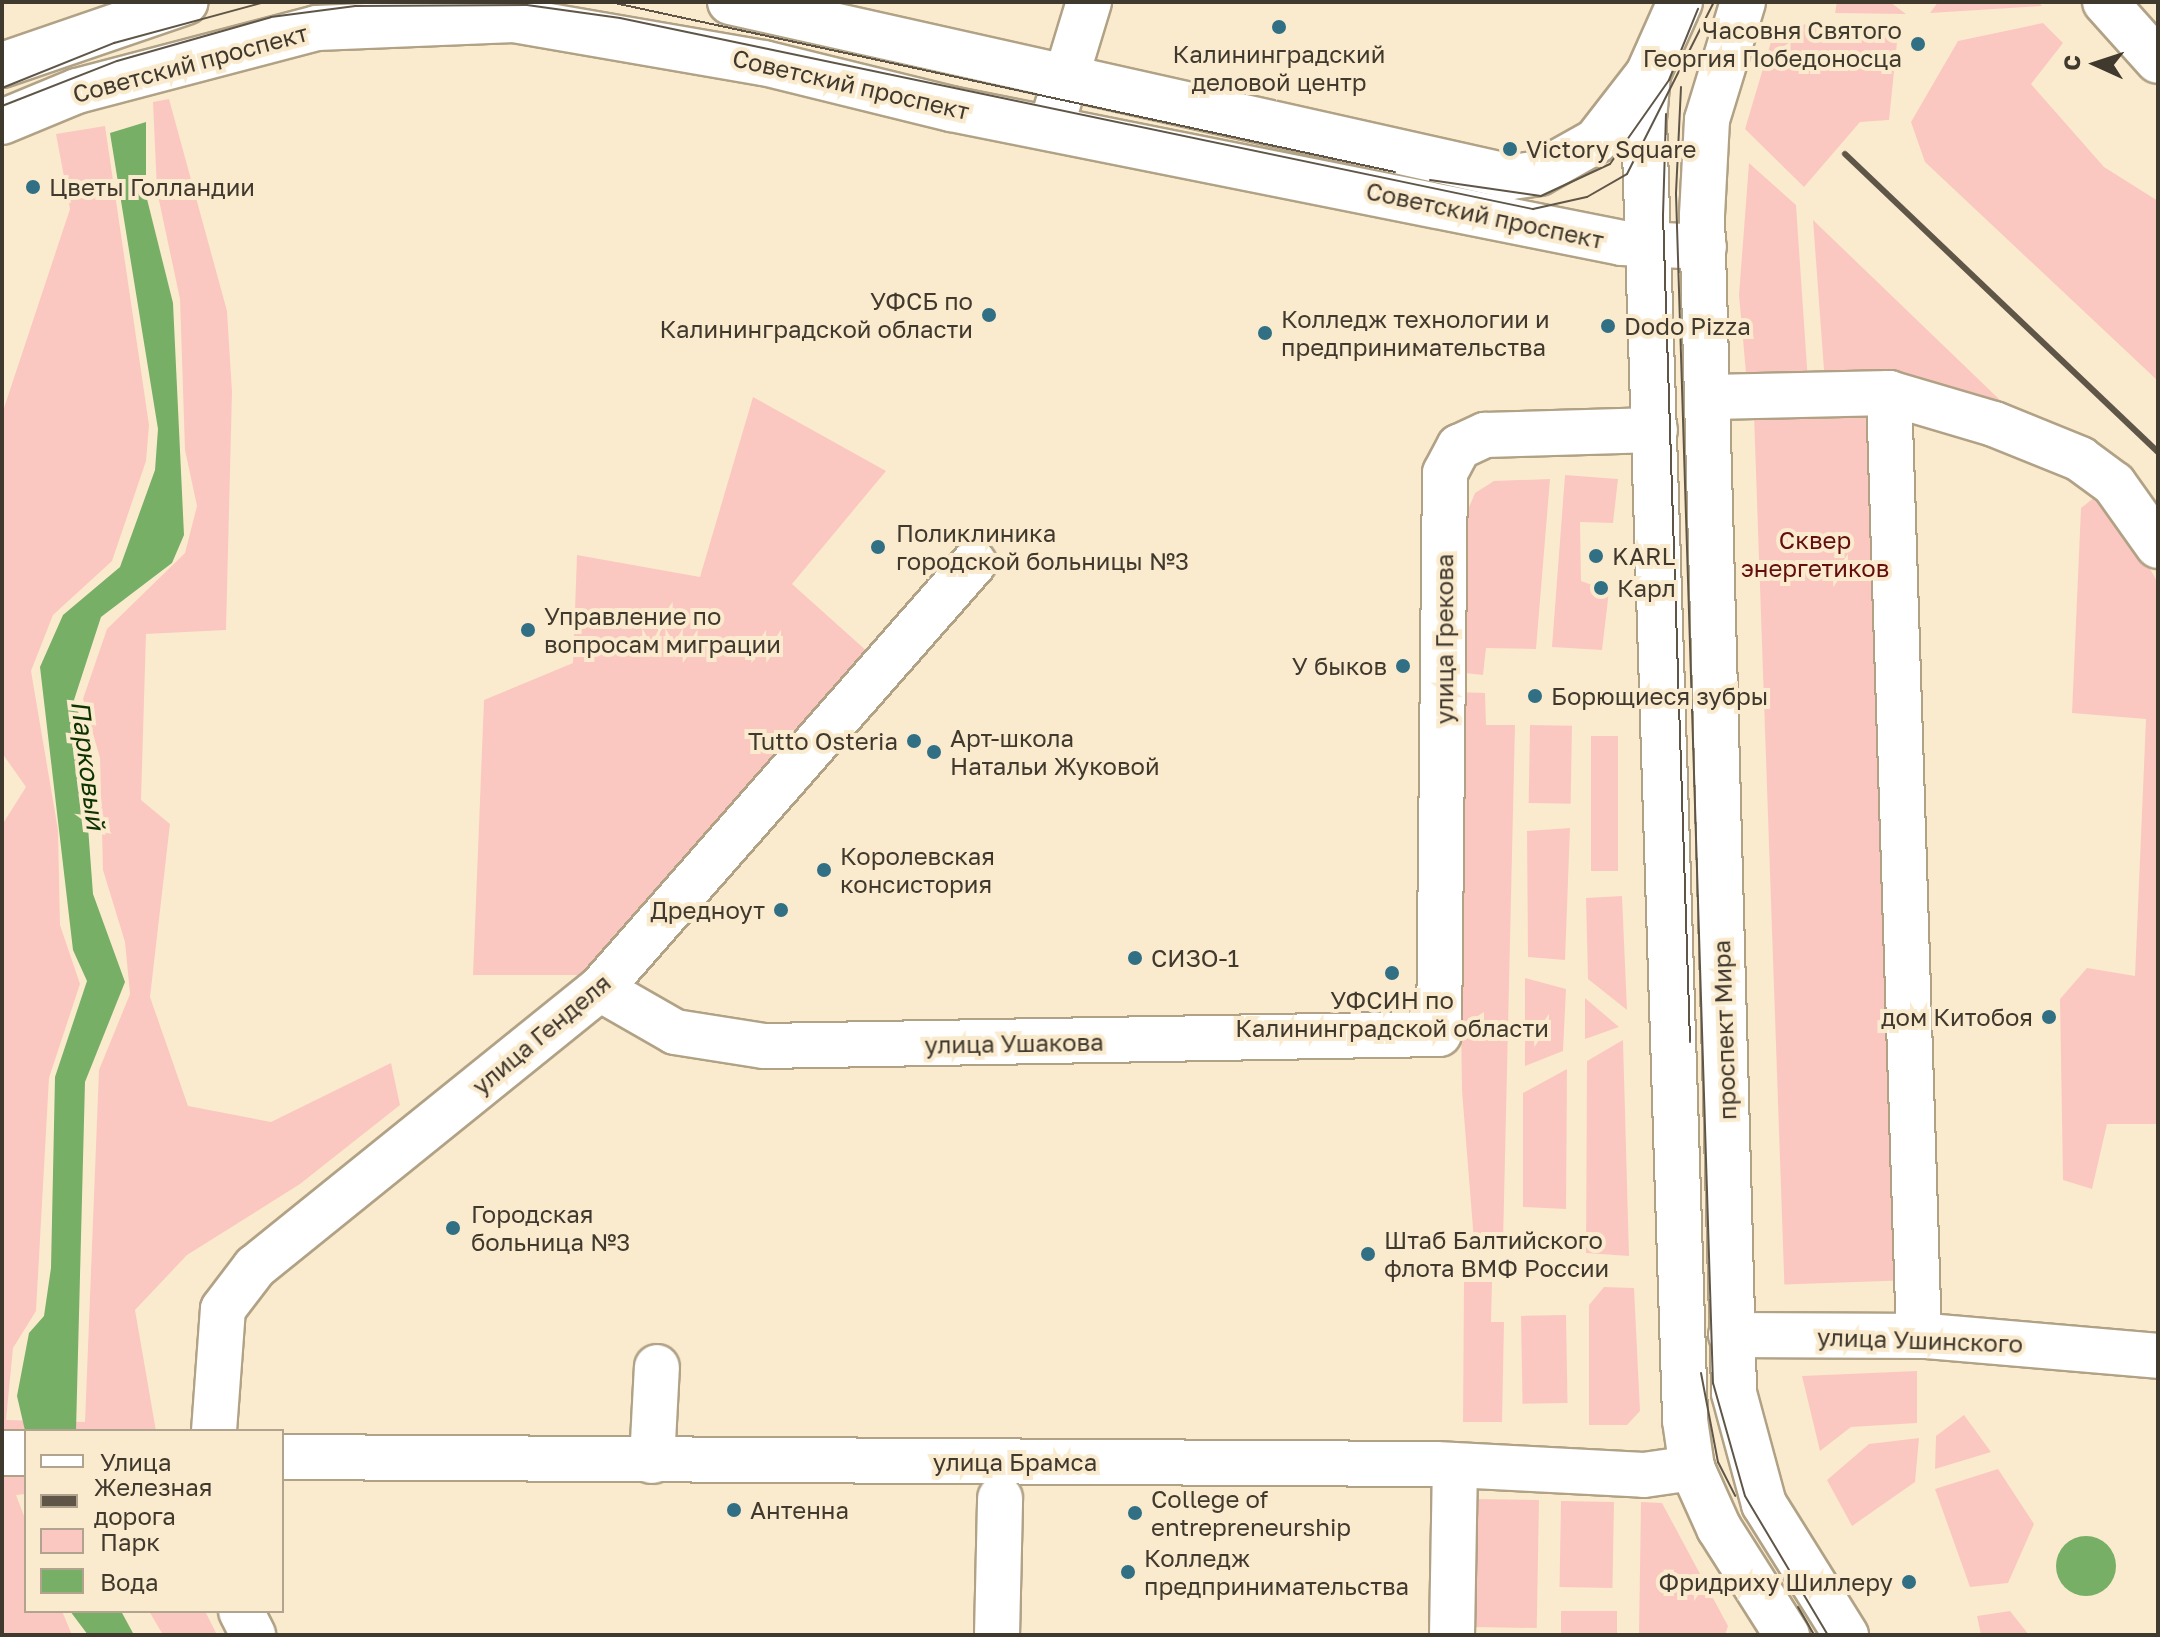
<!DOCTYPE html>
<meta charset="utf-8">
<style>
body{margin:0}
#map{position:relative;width:2160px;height:1637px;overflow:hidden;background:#fbebce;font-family:"Golos Text",sans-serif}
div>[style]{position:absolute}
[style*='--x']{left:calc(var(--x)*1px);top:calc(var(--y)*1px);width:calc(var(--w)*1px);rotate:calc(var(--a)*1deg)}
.green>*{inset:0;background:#fbc8c1;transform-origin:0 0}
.water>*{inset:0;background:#77af66}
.round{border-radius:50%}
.roads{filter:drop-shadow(2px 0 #b1a286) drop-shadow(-2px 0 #b1a286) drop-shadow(0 2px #b1a286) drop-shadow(0 -2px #b1a286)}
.minor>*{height:44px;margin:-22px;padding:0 22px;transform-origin:22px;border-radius:22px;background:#fff}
.major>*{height:44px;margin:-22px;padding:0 22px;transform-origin:22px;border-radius:22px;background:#fff}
.tram>*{height:2px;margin:-1px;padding:0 1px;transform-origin:1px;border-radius:1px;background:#5f5648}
.rail>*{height:6px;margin:-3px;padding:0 3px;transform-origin:3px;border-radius:3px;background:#5f5648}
.dots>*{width:22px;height:22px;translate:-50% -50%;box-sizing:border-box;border:4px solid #fbebce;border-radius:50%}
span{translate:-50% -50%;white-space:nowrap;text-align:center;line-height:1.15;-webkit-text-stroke:8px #fbebce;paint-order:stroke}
.poi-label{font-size:24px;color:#40392e}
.right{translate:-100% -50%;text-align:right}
.left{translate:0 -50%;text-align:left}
.street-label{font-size:24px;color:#40392e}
.park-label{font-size:24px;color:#630d0e}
.water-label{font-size:26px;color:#0d3300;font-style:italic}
.frame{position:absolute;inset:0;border:4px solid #40392e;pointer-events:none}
.legend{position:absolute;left:24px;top:1429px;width:260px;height:184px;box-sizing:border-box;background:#fbebce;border:2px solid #b0a48e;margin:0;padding:10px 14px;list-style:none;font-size:24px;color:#40392e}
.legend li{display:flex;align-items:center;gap:16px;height:40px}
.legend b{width:40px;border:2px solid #b0a48e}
.north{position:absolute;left:2056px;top:24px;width:80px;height:80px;-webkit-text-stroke:6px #fbebce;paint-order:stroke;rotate:273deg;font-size:22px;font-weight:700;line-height:32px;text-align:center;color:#40392e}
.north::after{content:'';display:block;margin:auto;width:28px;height:36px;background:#40392e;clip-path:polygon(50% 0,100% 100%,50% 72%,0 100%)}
</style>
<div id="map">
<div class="green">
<div style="clip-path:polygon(1837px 2px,1890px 2px,1906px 14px,1835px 13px)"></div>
<div style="clip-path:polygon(1938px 2px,2038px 2px,2042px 6px,1930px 13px)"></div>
<div style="clip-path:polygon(1899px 23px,1889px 120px,1860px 122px,1804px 187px,1745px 129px,1776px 25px)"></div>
<div style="clip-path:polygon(2043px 23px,2063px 43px,2031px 84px,2104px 167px,2158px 201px,2158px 381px,1925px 162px,1911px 122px,1958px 41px)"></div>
<div style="clip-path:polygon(169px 99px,227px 311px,232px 392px,226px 630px,146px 634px,141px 800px,170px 824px,150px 997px,188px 1106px,271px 1122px,391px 1063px,400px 1105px,300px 1184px,187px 1255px,135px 1310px,156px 1431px,26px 1431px,26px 1494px,16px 1495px,26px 1521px,26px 1611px,62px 1611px,72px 1635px,2px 1635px,2px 825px,26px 787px,2px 753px,2px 414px,70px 209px,56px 134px,105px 126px,149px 425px,146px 461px,112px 561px,53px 615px,31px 671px,58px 830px,60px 925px,80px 984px,49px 1078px,36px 1311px,13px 1348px,6px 1420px,85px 1422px,99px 1070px,130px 994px,125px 942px,103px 870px,100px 758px,83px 699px,107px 629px,185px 553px,197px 506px,185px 450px,180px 299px,157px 191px,153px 102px)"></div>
<div style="clip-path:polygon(1749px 163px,1796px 205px,1808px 382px,1747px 384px,1739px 295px)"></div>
<div style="clip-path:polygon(1813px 220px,2000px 400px,2004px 418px,1825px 384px)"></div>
<div style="clip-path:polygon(753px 397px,886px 471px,792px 584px,869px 653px,592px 975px,473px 975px,484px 700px,573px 663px,577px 555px,700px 577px)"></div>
<div style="left:1869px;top:413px;width:868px;height:115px;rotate:88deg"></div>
<div style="clip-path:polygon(1565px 475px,1618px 479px,1613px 523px,1580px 522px,1581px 581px,1609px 591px,1602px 650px,1552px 647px)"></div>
<div style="clip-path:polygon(1550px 479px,1536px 649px,1486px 648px,1483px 675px,1456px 672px,1465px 517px,1475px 493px,1494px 481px)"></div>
<div style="clip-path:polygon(2105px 489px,2158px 583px,2158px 1124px,2107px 1124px,2092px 1189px,2063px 1180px,2060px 999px,2087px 968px,2135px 976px,2146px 719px,2072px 713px,2081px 508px)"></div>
<div style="clip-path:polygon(1456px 692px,1485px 693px,1486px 725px,1515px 725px,1503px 1244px,1474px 1241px,1462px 1091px)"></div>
<div style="left:1530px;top:725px;width:42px;height:78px;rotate:1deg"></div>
<div style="left:1618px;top:736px;width:135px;height:27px;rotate:90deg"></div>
<div style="clip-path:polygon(1570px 828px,1565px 960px,1528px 957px,1527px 831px)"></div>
<div style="clip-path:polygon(1622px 896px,1627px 1010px,1588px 979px,1586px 898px)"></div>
<div style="clip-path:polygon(1525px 978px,1566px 989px,1563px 1051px,1525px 1066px)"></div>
<div style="clip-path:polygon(1585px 998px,1619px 1027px,1585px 1039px)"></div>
<div style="clip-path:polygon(1623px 1040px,1629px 1256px,1586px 1253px,1587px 1061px)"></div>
<div style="clip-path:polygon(1567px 1069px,1566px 1209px,1523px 1207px,1523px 1093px)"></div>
<div style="clip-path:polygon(1464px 1282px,1492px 1282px,1491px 1322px,1504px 1322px,1502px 1422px,1463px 1422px)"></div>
<div style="clip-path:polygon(1604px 1287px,1634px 1288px,1640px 1411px,1627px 1425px,1589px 1425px,1589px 1305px)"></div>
<div style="left:1566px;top:1315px;width:88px;height:45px;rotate:89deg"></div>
<div style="clip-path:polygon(1917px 1371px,1917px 1423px,1851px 1427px,1820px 1451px,1802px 1376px)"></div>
<div style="clip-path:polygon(1964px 1415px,1991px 1452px,1935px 1469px,1936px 1436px)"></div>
<div style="clip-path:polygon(1919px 1438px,1915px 1482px,1852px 1526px,1827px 1480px,1869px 1444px)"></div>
<div style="clip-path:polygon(1998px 1469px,2034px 1524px,2008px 1583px,1970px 1587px,1935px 1489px)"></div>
<div style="left:1476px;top:1499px;width:63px;height:128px;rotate:1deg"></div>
<div style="left:1561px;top:1501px;width:53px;height:86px;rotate:1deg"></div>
<div style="clip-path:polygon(1641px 1502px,1662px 1503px,1728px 1626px,1725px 1635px,1639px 1635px)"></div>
<div style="clip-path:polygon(149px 1611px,205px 1611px,217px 1635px,163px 1635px)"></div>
<div style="left:1617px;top:1611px;width:24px;height:56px;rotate:90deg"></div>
<div style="clip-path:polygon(2010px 1611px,2029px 1635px,1981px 1635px,1977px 1616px)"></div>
</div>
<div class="water">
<div style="clip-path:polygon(146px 122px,146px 195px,173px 303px,184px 535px,172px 563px,101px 617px,74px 700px,94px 757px,86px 800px,93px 894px,125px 982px,85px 1082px,76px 1431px,26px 1435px,17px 1396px,29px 1333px,44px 1316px,51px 1268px,55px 1077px,87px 981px,73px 950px,40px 667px,63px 615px,120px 567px,155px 470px,158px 429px,110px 133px)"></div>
<div class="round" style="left:2056px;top:1536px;width:60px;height:60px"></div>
<div style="clip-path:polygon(70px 1611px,121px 1611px,134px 1635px,88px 1635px)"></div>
</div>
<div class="roads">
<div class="minor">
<div style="--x:1051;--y:127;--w:131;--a:-73.1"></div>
<div style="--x:1889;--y:393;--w:943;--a:88.18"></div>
<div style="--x:1712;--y:397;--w:177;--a:-1.3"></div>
<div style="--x:1889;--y:393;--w:109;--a:16.4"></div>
<div style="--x:1994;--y:424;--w:93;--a:22.1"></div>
<div style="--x:2080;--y:459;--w:42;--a:36.3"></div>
<div style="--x:2114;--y:484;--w:76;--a:54.6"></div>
<div style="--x:600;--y:989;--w:86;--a:29.8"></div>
<div style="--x:675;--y:1032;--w:90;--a:8.9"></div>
<div style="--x:764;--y:1046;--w:675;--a:-1.02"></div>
<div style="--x:1439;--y:1034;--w:561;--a:-89.39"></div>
<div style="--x:1445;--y:473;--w:30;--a:-62"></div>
<div style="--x:1459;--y:447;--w:29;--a:-25"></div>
<div style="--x:1485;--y:435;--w:170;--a:-1.7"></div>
<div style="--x:1731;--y:1335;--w:196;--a:0.3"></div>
<div style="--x:1927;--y:1336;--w:232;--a:4.9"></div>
<div style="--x:214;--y:1431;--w:122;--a:-85.8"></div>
<div style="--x:223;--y:1309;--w:53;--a:-52.7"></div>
<div style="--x:255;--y:1267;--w:443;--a:-38.9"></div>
<div style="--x:600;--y:989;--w:567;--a:-48.72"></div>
<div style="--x:2;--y:1453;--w:24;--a:0"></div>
<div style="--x:282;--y:1457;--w:1154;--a:0.35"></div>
<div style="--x:1436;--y:1464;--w:208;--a:3"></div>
<div style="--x:1644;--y:1475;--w:49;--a:-8.3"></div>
<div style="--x:652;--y:1461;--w:94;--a:-87"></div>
<div style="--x:241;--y:1611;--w:27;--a:63"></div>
<div style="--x:997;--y:1635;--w:137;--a:-88.7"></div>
<div style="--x:1452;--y:1635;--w:169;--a:-89"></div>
</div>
<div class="major">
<div style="--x:730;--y:2;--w:801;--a:12.61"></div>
<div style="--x:1512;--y:177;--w:27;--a:-8"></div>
<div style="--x:1539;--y:173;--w:65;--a:-29.3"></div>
<div style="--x:1596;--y:141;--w:85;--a:-52.2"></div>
<div style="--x:1680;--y:2;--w:79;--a:114"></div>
<div style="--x:1648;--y:74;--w:45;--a:95.1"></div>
<div style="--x:1644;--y:119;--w:1302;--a:88.19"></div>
<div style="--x:1685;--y:1420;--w:49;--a:81.7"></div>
<div style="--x:1692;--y:1468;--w:66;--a:65.8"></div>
<div style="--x:1719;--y:1528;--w:127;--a:57.6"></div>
<div style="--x:1743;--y:2;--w:123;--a:107"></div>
<div style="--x:1707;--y:120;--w:95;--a:93"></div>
<div style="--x:1702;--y:215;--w:1178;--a:88.44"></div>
<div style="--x:1734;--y:1393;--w:115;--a:74.9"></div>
<div style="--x:1764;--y:1504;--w:155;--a:58"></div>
<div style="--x:2105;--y:2;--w:79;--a:48.1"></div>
<div style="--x:2;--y:65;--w:194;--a:-18.9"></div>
<div style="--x:2;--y:122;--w:81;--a:-22.5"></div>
<div style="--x:77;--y:91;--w:248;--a:-14.7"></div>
<div style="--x:317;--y:28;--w:197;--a:-2.3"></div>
<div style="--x:514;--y:20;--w:254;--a:9.8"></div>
<div style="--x:764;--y:63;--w:193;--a:13.8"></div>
<div style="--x:951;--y:109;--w:684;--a:11.29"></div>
<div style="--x:1622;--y:243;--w:82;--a:2.8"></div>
</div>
</div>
<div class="tram">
<div style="--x:610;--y:2;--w:803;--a:12.22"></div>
<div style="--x:1681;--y:87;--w:107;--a:92.7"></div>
<div style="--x:1676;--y:194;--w:1190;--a:88.22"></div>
<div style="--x:1713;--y:1383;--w:117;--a:74.2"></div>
<div style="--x:1745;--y:1496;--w:162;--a:59.2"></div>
<div style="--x:2;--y:88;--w:121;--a:-21.9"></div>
<div style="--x:114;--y:43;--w:156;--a:-15.2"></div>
<div style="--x:2;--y:106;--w:123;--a:-21.4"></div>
<div style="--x:117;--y:61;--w:160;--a:-15.9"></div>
<div style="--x:271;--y:17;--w:85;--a:-7.5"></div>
<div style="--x:355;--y:6;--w:172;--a:-0.3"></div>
<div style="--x:527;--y:5;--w:94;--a:8"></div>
<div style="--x:620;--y:18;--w:933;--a:11.82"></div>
<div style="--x:1533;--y:209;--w:55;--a:-12.5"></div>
<div style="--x:1587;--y:197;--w:46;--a:-29.9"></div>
<div style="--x:1627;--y:174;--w:193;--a:-63.2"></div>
<div style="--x:1666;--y:114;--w:100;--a:91.7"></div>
<div style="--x:1663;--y:214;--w:828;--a:88.13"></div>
<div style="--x:1430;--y:180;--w:112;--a:8.2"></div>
<div style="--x:1541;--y:196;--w:76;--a:-24.9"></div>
<div style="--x:1610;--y:164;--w:103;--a:-54.9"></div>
<div style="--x:1669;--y:80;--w:77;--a:-67.8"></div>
<div style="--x:1701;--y:1373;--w:91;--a:79.2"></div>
<div style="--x:1718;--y:1462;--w:38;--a:63"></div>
<div style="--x:1798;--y:1607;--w:32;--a:60"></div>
</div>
<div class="rail">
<div style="--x:1845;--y:154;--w:432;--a:43.6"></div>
</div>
<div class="dots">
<div style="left:1279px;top:27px;background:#306f84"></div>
<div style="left:1918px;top:44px;background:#306f84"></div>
<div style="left:1510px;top:149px;background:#306f84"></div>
<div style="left:33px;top:187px;background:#306f84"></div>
<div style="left:989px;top:315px;background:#306f84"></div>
<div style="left:1608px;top:326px;background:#306f84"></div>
<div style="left:1265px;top:333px;background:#306f84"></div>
<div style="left:878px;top:547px;background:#306f84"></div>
<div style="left:1596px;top:556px;background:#306f84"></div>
<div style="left:1601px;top:588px;background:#306f84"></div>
<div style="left:528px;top:630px;background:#306f84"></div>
<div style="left:1403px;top:666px;background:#306f84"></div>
<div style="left:1535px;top:696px;background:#306f84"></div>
<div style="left:914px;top:741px;background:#306f84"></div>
<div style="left:934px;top:752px;background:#306f84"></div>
<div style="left:824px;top:870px;background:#306f84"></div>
<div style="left:781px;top:910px;background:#306f84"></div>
<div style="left:1135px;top:958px;background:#306f84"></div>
<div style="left:1392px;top:973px;background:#306f84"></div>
<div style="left:2049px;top:1017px;background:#306f84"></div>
<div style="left:453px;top:1228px;background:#306f84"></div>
<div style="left:1368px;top:1254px;background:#306f84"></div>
<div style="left:734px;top:1510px;background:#306f84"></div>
<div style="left:1135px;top:1513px;background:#306f84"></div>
<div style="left:1128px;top:1572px;background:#306f84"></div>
<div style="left:1909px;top:1582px;background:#306f84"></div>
</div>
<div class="poi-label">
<span class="right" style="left:1902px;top:44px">Часовня Святого<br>Георгия Победоносца</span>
<span style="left:1279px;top:68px">Калининградский<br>деловой центр</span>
<span class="left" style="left:1526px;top:149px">Victory Square</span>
<span class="left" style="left:49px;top:187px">Цветы Голландии</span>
<span class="right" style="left:973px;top:315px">УФСБ по<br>Калининградской области</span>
<span class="left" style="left:1281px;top:333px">Колледж технологии и<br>предпринимательства</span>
<span class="left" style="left:1624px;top:326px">Dodo Pizza</span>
<span class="left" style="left:896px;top:547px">Поликлиника<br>городской больницы №3</span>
<span class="left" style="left:1612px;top:556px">KARL</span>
<span class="left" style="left:1617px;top:588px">Карл</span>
<span class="left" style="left:544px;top:630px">Управление по<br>вопросам миграции</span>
<span class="right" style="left:1387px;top:666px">У быков</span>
<span class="left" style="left:1551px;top:696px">Борющиеся зубры</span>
<span class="left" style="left:950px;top:752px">Арт-школа<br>Натальи Жуковой</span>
<span class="right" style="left:898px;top:741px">Tutto Osteria</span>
<span class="left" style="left:840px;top:870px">Королевская<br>консистория</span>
<span class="right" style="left:765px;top:910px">Дредноут</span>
<span class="left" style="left:1151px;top:958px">СИЗО-1</span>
<span style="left:1392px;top:1014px">УФСИН по<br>Калининградской области</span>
<span class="right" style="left:2033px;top:1017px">дом Китобоя</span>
<span class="left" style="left:471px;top:1228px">Городская<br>больница №3</span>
<span class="left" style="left:1384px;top:1254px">Штаб Балтийского<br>флота ВМФ России</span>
<span class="left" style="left:1151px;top:1513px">College of<br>entrepreneurship</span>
<span class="left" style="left:750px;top:1510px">Антенна</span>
<span class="left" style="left:1144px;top:1572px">Колледж<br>предпринимательства</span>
<span class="right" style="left:1893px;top:1582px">Фридриху Шиллеру</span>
</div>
<div class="street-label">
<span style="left:190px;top:63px;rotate:-15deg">Советский проспект</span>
<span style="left:851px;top:84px;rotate:13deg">Советский проспект</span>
<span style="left:1485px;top:215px;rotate:12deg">Советский проспект</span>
<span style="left:1444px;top:639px;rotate:-90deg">улица Грекова</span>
<span style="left:1724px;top:1030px;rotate:-92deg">проспект Мира</span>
<span style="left:541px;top:1034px;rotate:-40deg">улица Генделя</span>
<span style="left:1014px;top:1043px;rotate:-1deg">улица Ушакова</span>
<span style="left:1920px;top:1340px;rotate:2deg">улица Ушинского</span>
<span style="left:1015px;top:1462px">улица Брамса</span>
</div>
<div class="park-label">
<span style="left:1815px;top:554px">Сквер<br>энергетиков</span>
</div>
<div class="water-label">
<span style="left:88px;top:765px;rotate:83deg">Парковый</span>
</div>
<div class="frame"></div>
<ul class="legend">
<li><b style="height:10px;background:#fff"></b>Улица</li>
<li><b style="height:10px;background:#5f5648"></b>Железная дорога</li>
<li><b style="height:22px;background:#fbc8c1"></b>Парк</li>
<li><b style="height:22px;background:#77af66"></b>Вода</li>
</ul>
<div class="north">С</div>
</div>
